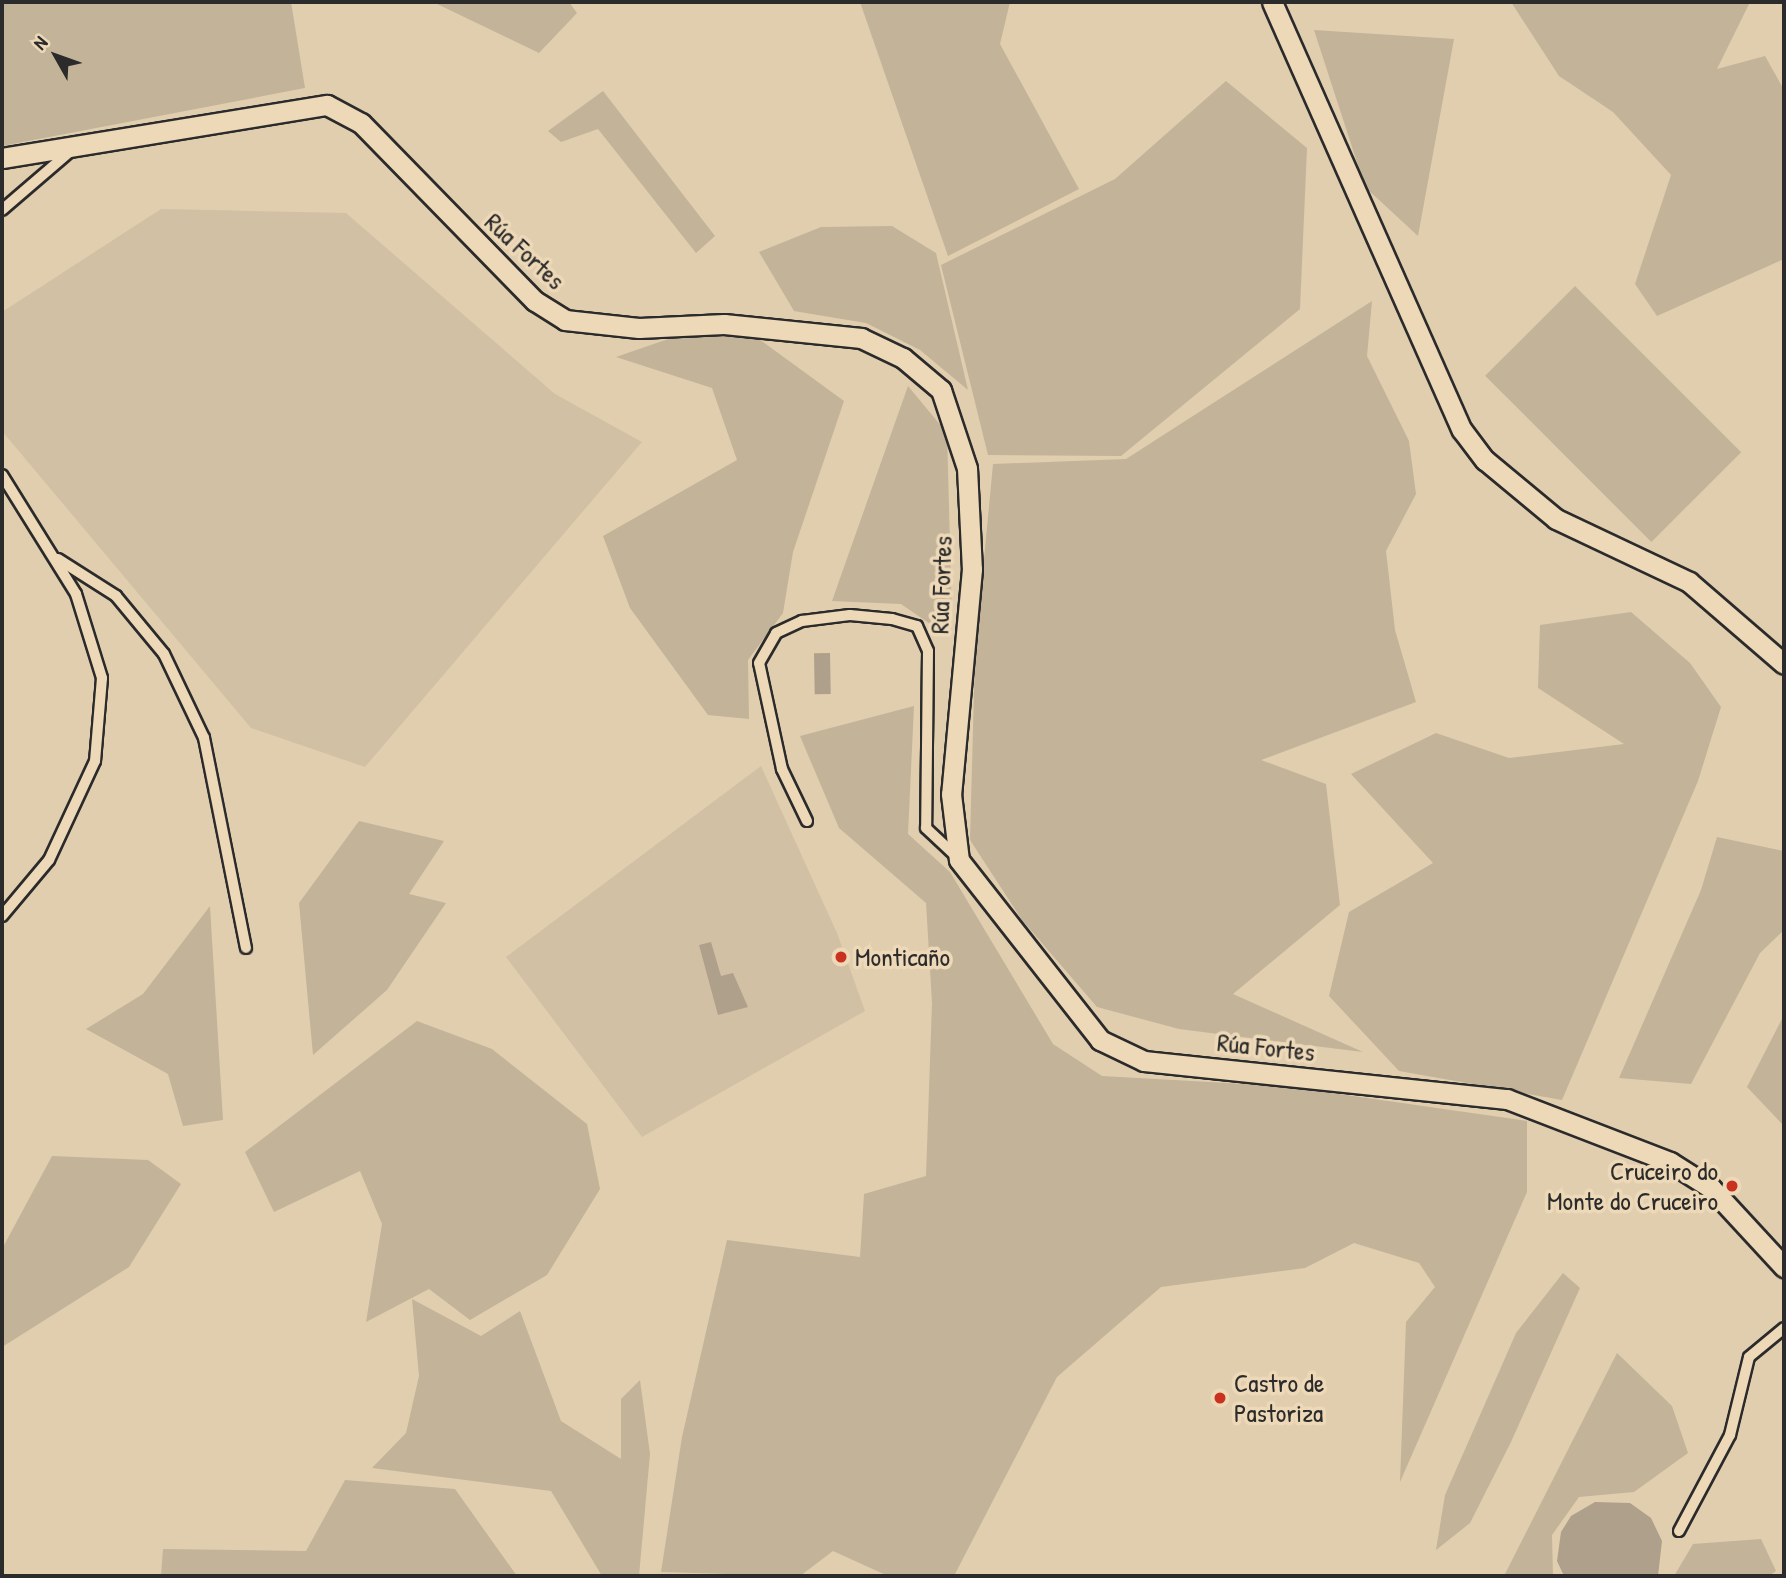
<!DOCTYPE html>
<meta charset="utf-8">
<style>
body{margin:0}
#map{position:relative;width:1786px;height:1578px;overflow:hidden;background:#e1ceaf;font-family:"Patrick Hand",sans-serif}
div>[style]{position:absolute}
[style*='--x']{left:calc(var(--x)*1px);top:calc(var(--y)*1px);width:calc(var(--w)*1px);rotate:calc(var(--a)*1deg)}
.built>*{inset:0;background:#d2c0a4}
.green>*{inset:0;background:#c3b399;transform-origin:0 0}
.building>*{inset:0;background:#aea08a;transform-origin:0 0}
.roads{filter:drop-shadow(2px 0 #2b2b2b) drop-shadow(-2px 0 #2b2b2b) drop-shadow(0 2px #2b2b2b) drop-shadow(0 -2px #2b2b2b)}
.service>*{height:10px;margin:-5px;padding:0 5px;transform-origin:5px;border-radius:5px;background:#edd8b7}
.minor>*{height:19px;margin:-9.5px;padding:0 9.5px;transform-origin:9.5px;border-radius:9.5px;background:#edd8b7}
.dots>*{width:19px;height:19px;translate:-50% -50%;box-sizing:border-box;border:4px solid #edd8b7;border-radius:50%}
span{translate:-50% -50%;white-space:nowrap;text-align:center;line-height:1.15;-webkit-text-stroke:7px #edd8b7;paint-order:stroke}
.street-label{font-size:26px;color:#2b2b2b}
.poi-label{font-size:26px;color:#2b2b2b}
.left{translate:0 -50%;text-align:left}
.right{translate:-100% -50%;text-align:right}
.frame{position:absolute;inset:0;border:4px solid #2b2b2b;pointer-events:none}
.north{position:absolute;left:21px;top:21px;width:70px;height:70px;-webkit-text-stroke:5px #edd8b7;paint-order:stroke;rotate:310deg;font-size:19px;font-weight:700;line-height:28px;text-align:center;color:#2b2b2b}
.north::after{content:'';display:block;margin:auto;width:24px;height:32px;background:#2b2b2b;clip-path:polygon(50% 0,100% 100%,50% 72%,0 100%)}
</style>
<div id="map">
<div class="built">
<div style="clip-path:polygon(161px 209px,346px 213px,555px 394px,642px 442px,365px 767px,251px 728px,2px 431px,2px 312px)"></div>
<div style="clip-path:polygon(761px 766px,837px 933px,865px 1011px,642px 1137px,506px 957px)"></div>
</div>
<div class="green">
<div style="clip-path:polygon(2px 2px,291px 2px,305px 88px,2px 146px)"></div>
<div style="clip-path:polygon(433px 2px,569px 2px,577px 13px,539px 53px)"></div>
<div style="clip-path:polygon(860px 2px,1010px 2px,1000px 44px,1079px 189px,948px 256px)"></div>
<div style="clip-path:polygon(1511px 2px,1750px 2px,1717px 69px,1765px 56px,1784px 90px,1784px 259px,1657px 316px,1635px 284px,1671px 175px,1613px 112px,1559px 76px)"></div>
<div style="clip-path:polygon(1314px 30px,1454px 39px,1418px 236px,1365px 187px)"></div>
<div style="clip-path:polygon(1226px 81px,1307px 148px,1300px 309px,1121px 456px,988px 455px,941px 265px,1115px 179px)"></div>
<div style="clip-path:polygon(603px 91px,715px 236px,696px 253px,598px 129px,561px 142px,548px 131px)"></div>
<div style="clip-path:polygon(892px 226px,936px 253px,968px 390px,920px 350px,866px 323px,794px 311px,759px 252px,821px 227px)"></div>
<div style="left:1575px;top:286px;width:235px;height:127px;rotate:45deg"></div>
<div style="clip-path:polygon(1372px 301px,1367px 356px,1409px 441px,1416px 494px,1386px 551px,1395px 630px,1416px 702px,1261px 760px,1326px 784px,1340px 905px,1233px 994px,1363px 1052px,1179px 1029px,1097px 1007px,1022px 920px,970px 840px,975px 655px,993px 464px,1126px 459px)"></div>
<div style="clip-path:polygon(674px 337px,756px 337px,844px 401px,793px 552px,783px 613px,748px 660px,749px 719px,708px 715px,630px 608px,603px 536px,737px 460px,712px 388px,616px 357px)"></div>
<div style="clip-path:polygon(908px 386px,947px 433px,952px 619px,930px 624px,901px 604px,832px 601px)"></div>
<div style="clip-path:polygon(1631px 612px,1690px 663px,1721px 707px,1698px 781px,1562px 1100px,1399px 1071px,1329px 996px,1349px 912px,1433px 863px,1351px 774px,1436px 733px,1509px 758px,1624px 744px,1538px 688px,1540px 625px)"></div>
<div style="clip-path:polygon(914px 706px,908px 834px,950px 872px,1053px 1044px,1102px 1076px,1283px 1086px,1527px 1121px,1527px 1192px,1400px 1482px,1406px 1322px,1435px 1287px,1419px 1263px,1354px 1243px,1305px 1268px,1161px 1287px,1057px 1377px,954px 1576px,888px 1576px,833px 1551px,800px 1576px,661px 1572px,682px 1437px,727px 1240px,860px 1257px,864px 1194px,926px 1176px,932px 1003px,926px 903px,839px 828px,800px 736px)"></div>
<div style="clip-path:polygon(359px 821px,444px 841px,409px 894px,446px 903px,387px 990px,313px 1055px,299px 903px)"></div>
<div style="clip-path:polygon(1717px 837px,1784px 851px,1784px 930px,1760px 953px,1691px 1084px,1619px 1078px,1701px 890px)"></div>
<div style="clip-path:polygon(210px 906px,223px 1120px,183px 1126px,168px 1074px,86px 1029px,143px 994px)"></div>
<div style="clip-path:polygon(1784px 1015px,1784px 1126px,1747px 1087px)"></div>
<div style="clip-path:polygon(417px 1021px,492px 1049px,587px 1124px,600px 1189px,547px 1275px,470px 1320px,429px 1289px,366px 1322px,382px 1224px,360px 1171px,274px 1212px,245px 1152px)"></div>
<div style="clip-path:polygon(52px 1156px,148px 1160px,181px 1184px,129px 1267px,2px 1347px,2px 1249px)"></div>
<div style="clip-path:polygon(1563px 1273px,1580px 1288px,1511px 1442px,1470px 1523px,1436px 1550px,1445px 1495px,1516px 1333px)"></div>
<div style="clip-path:polygon(412px 1299px,481px 1336px,520px 1311px,561px 1421px,621px 1459px,621px 1399px,640px 1380px,650px 1454px,639px 1576px,602px 1576px,551px 1491px,372px 1468px,406px 1433px,419px 1376px)"></div>
<div style="clip-path:polygon(1617px 1353px,1672px 1406px,1688px 1453px,1634px 1492px,1579px 1497px,1552px 1535px,1553px 1576px,1504px 1576px)"></div>
<div style="clip-path:polygon(345px 1480px,455px 1489px,517px 1576px,161px 1576px,163px 1549px,306px 1551px)"></div>
<div style="clip-path:polygon(1761px 1539px,1776px 1571px,1769px 1576px,1674px 1576px,1693px 1544px)"></div>
</div>
<div class="building">
<div style="left:830px;top:653px;width:41px;height:16px;rotate:89deg"></div>
<div style="clip-path:polygon(711px 942px,721px 976px,733px 973px,748px 1007px,718px 1015px,699px 945px)"></div>
<div style="clip-path:polygon(1595px 1502px,1630px 1503px,1651px 1518px,1662px 1541px,1658px 1576px,1564px 1576px,1557px 1561px,1561px 1532px,1571px 1516px)"></div>
</div>
<div class="roads">
<div class="service">
<div style="--x:2;--y:210;--w:94;--a:-40.7"></div>
<div style="--x:2;--y:475;--w:140;--a:58.1"></div>
<div style="--x:76;--y:594;--w:88;--a:72.8"></div>
<div style="--x:102;--y:678;--w:83;--a:94.8"></div>
<div style="--x:95;--y:761;--w:109;--a:114.9"></div>
<div style="--x:49;--y:860;--w:73;--a:130"></div>
<div style="--x:58;--y:559;--w:69;--a:32.5"></div>
<div style="--x:116;--y:596;--w:75;--a:50.4"></div>
<div style="--x:164;--y:654;--w:93;--a:64.5"></div>
<div style="--x:204;--y:738;--w:214;--a:78.7"></div>
<div style="--x:807;--y:821;--w:58;--a:-115.7"></div>
<div style="--x:782;--y:769;--w:108;--a:-102.2"></div>
<div style="--x:759;--y:663;--w:34;--a:-60"></div>
<div style="--x:776;--y:633;--w:29;--a:-25"></div>
<div style="--x:802;--y:621;--w:48;--a:-7.1"></div>
<div style="--x:850;--y:615;--w:42;--a:5.4"></div>
<div style="--x:892;--y:619;--w:26;--a:16"></div>
<div style="--x:917;--y:626;--w:27;--a:66"></div>
<div style="--x:928;--y:651;--w:177;--a:90.6"></div>
<div style="--x:926;--y:828;--w:45;--a:43.2"></div>
<div style="--x:1679;--y:1531;--w:109;--a:-62"></div>
<div style="--x:1730;--y:1435;--w:80;--a:-76.3"></div>
<div style="--x:1749;--y:1357;--w:45;--a:-39.6"></div>
</div>
<div class="minor">
<div style="--x:1272;--y:2;--w:468;--a:66.1"></div>
<div style="--x:1462;--y:430;--w:38;--a:53"></div>
<div style="--x:1485;--y:460;--w:92;--a:39.7"></div>
<div style="--x:1556;--y:519;--w:147;--a:25.3"></div>
<div style="--x:1689;--y:582;--w:125;--a:40.8"></div>
<div style="--x:2;--y:158;--w:329;--a:-9.3"></div>
<div style="--x:327;--y:105;--w:38;--a:28"></div>
<div style="--x:361;--y:123;--w:249;--a:45.7"></div>
<div style="--x:535;--y:301;--w:36;--a:32"></div>
<div style="--x:565;--y:320;--w:74;--a:6.2"></div>
<div style="--x:639;--y:328;--w:85;--a:-2.7"></div>
<div style="--x:724;--y:324;--w:138;--a:5.8"></div>
<div style="--x:861;--y:338;--w:47;--a:25.5"></div>
<div style="--x:903;--y:358;--w:50;--a:40.1"></div>
<div style="--x:941;--y:390;--w:82;--a:71.6"></div>
<div style="--x:967;--y:468;--w:101;--a:87.2"></div>
<div style="--x:972;--y:569;--w:226;--a:95.3"></div>
<div style="--x:951;--y:794;--w:66;--a:83.1"></div>
<div style="--x:959;--y:860;--w:229;--a:51.9"></div>
<div style="--x:1100;--y:1040;--w:49;--a:25.5"></div>
<div style="--x:1144;--y:1061;--w:365;--a:6"></div>
<div style="--x:1507;--y:1099;--w:175;--a:21.1"></div>
<div style="--x:1670;--y:1162;--w:49;--a:32.4"></div>
<div style="--x:1711;--y:1188;--w:108;--a:47.3"></div>
</div>
</div>
<div class="dots">
<div style="left:841px;top:957px;background:#c8321e"></div>
<div style="left:1732px;top:1186px;background:#c8321e"></div>
<div style="left:1220px;top:1398px;background:#c8321e"></div>
</div>
<div class="street-label">
<span style="left:525px;top:251px;rotate:43deg">Rúa Fortes</span>
<span style="left:941px;top:585px;rotate:-88deg">Rúa Fortes</span>
<span style="left:1266px;top:1047px;rotate:6deg">Rúa Fortes</span>
</div>
<div class="poi-label">
<span class="left" style="left:855px;top:957px">Monticaño</span>
<span class="right" style="left:1718px;top:1186px">Cruceiro do<br>Monte do Cruceiro</span>
<span class="left" style="left:1234px;top:1398px">Castro de<br>Pastoriza</span>
</div>
<div class="frame"></div>
<div class="north">N</div>
</div>
